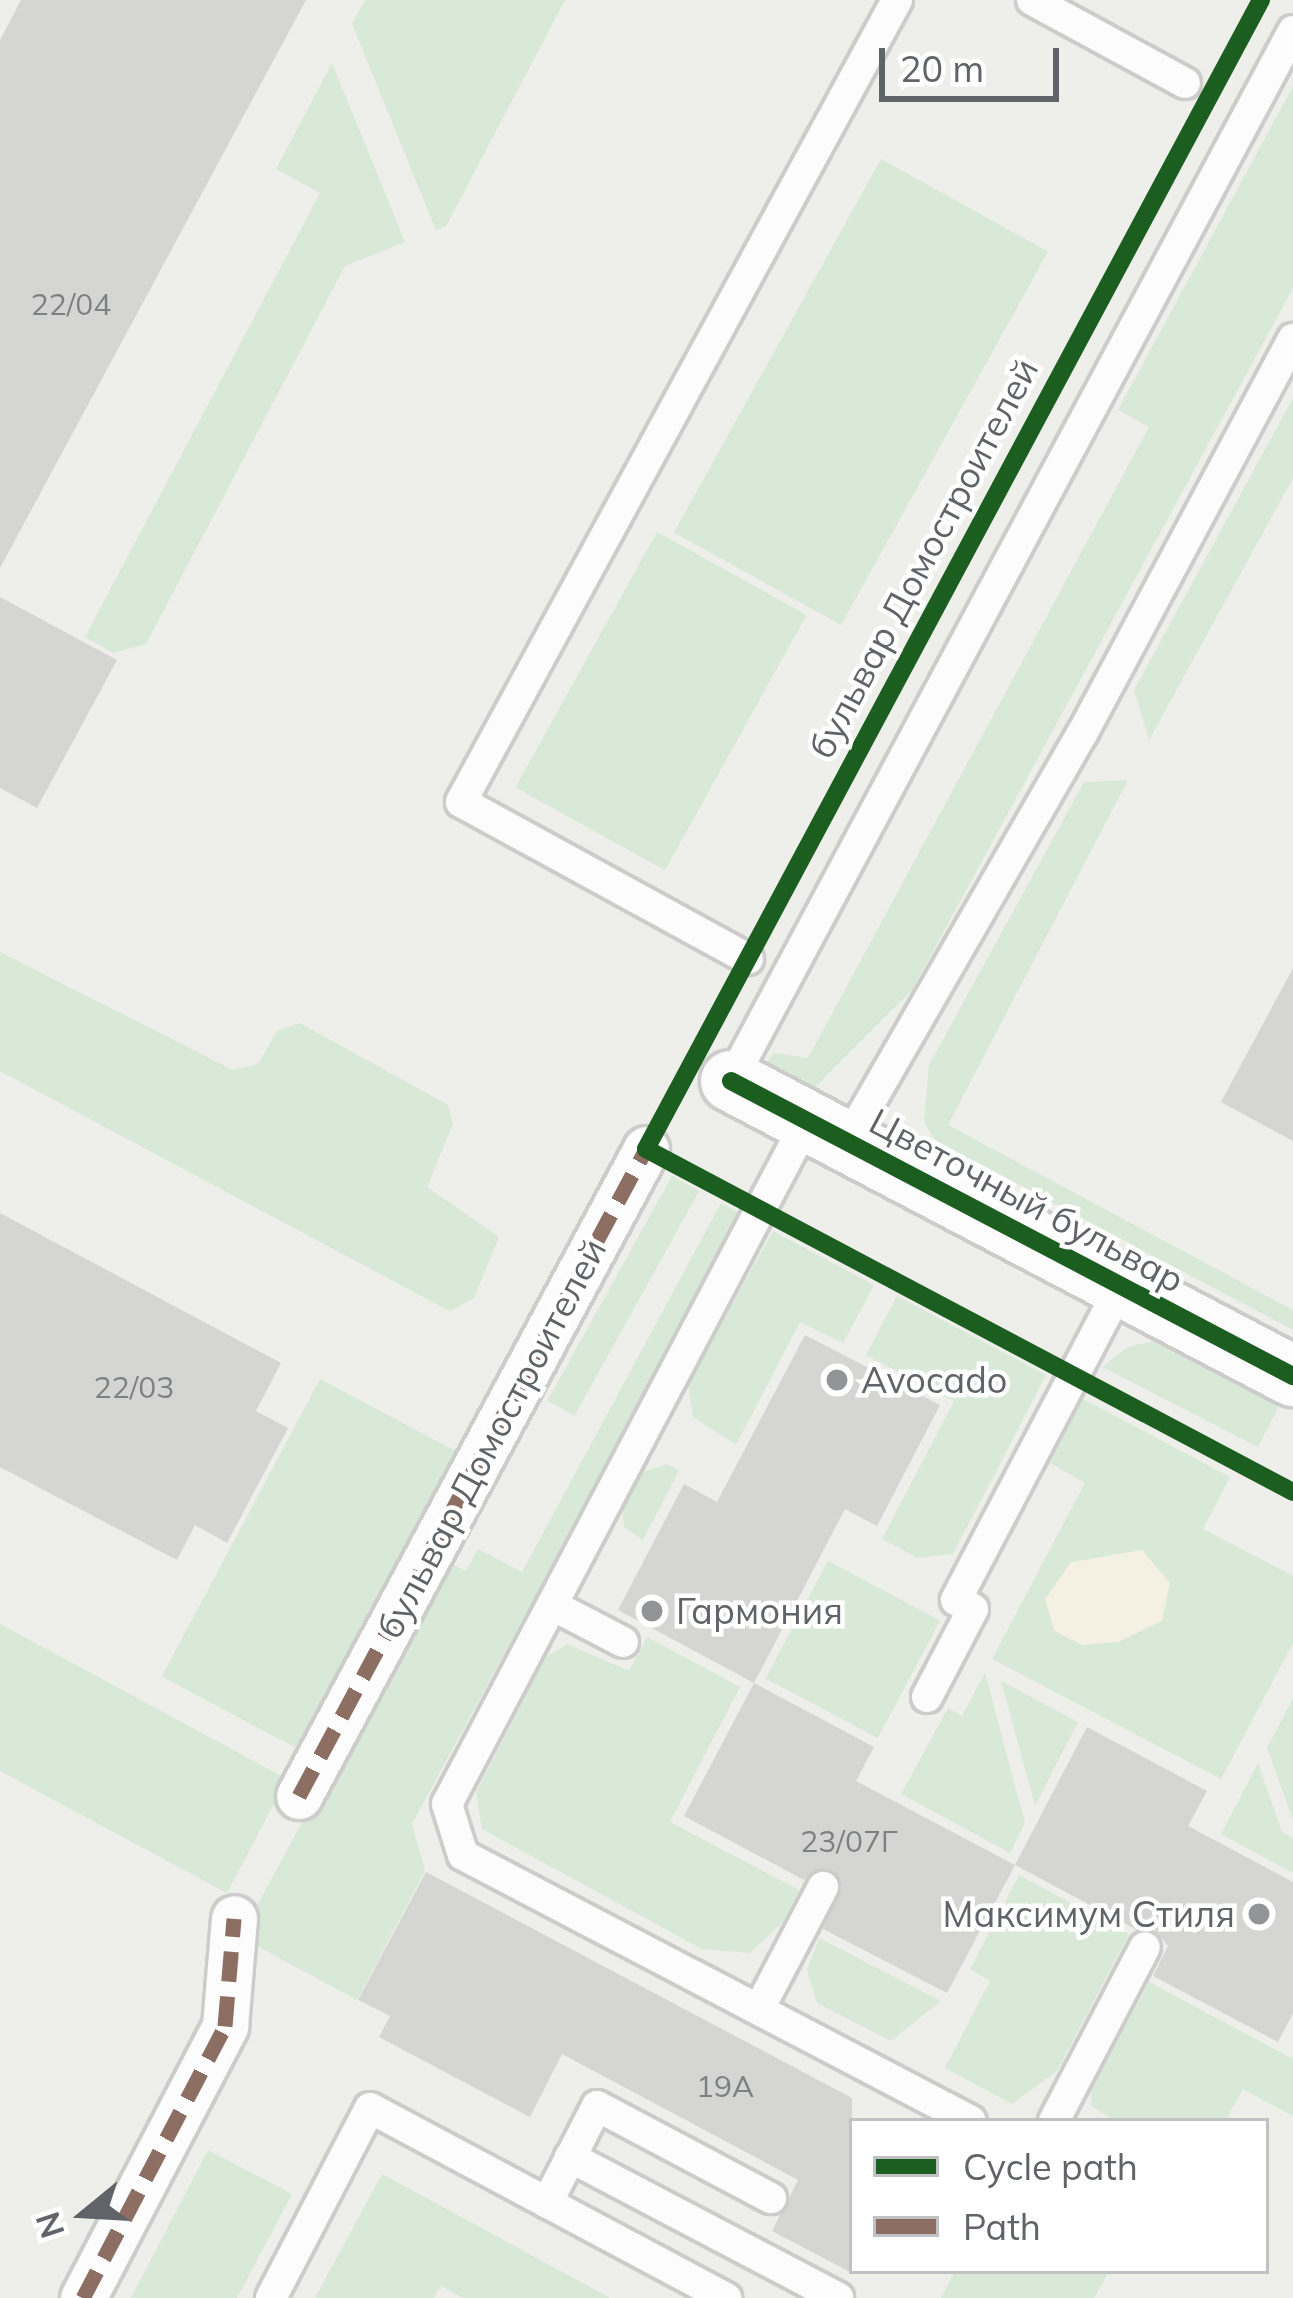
<!DOCTYPE html>
<meta charset="utf-8">
<style>
body{margin:0}
#map{position:relative;width:1293px;height:2298px;overflow:hidden;background:#eeeeea;font-family:Mulish,sans-serif}
div>[style]{position:absolute}
[style*='--x']{left:calc(var(--x)*1px);top:calc(var(--y)*1px);width:calc(var(--w)*1px);rotate:calc(var(--a)*1deg)}
.green>*{inset:0;background:#d9e9d7;transform-origin:0 0}
.sand>*{inset:0;background:#f4f0e2}
.building>*{inset:0;background:#d5d5d3}
.roads{filter:drop-shadow(3px 0 #cccccb) drop-shadow(-3px 0 #cccccb) drop-shadow(0 3px #cccccb) drop-shadow(0 -3px #cccccb)}
.service>*{height:30px;margin:-15px;padding:0 15px;transform-origin:15px;border-radius:15px;background:#fcfcfc}
.pedestrian>*{height:45px;margin:-22.5px;padding:0 22.5px;transform-origin:22.5px;border-radius:22.5px;background:#fcfcfc}
.minor>*{height:60px;margin:-30px;padding:0 30px;transform-origin:30px;border-radius:30px;background:#fcfcfc}
.quiet>*{height:15px;margin-top:-7.5px;transform-origin:0;background:repeating-linear-gradient(90deg,#8d6e63 0 30px,transparent 0 45px)}
.cycleway>*{height:18px;margin:-9px;padding:0 9px;transform-origin:9px;border-radius:9px;background:#1b5e20}
.dots>*{width:33px;height:33px;translate:-50% -50%;box-sizing:border-box;border:6px solid #fff;border-radius:50%}
span{translate:-50% -50%;white-space:nowrap;text-align:center;line-height:1.15;-webkit-text-stroke:9px #fff;paint-order:stroke}
.number-label{font-size:30px;color:#7e8183}
.number-label span{-webkit-text-stroke-width:0}
.street-label{font-size:36px;color:#606367}
.poi-label{font-size:36px;color:#606367}
.left{translate:0 -50%;text-align:left}
.right{translate:-100% -50%;text-align:right}
.legend{position:absolute;left:849px;top:2118px;width:420px;height:156px;box-sizing:border-box;background:#fff;border:3px solid #bfc1c2;margin:0;padding:15px 21px;list-style:none;font-size:36px;color:#606367}
.legend li{display:flex;align-items:center;gap:24px;height:60px}
.legend b{width:60px;border:3px solid #bfc1c2}
.north{position:absolute;left:24px;top:2154px;width:120px;height:120px;-webkit-text-stroke:9px #fff;paint-order:stroke;rotate:252deg;font-size:33px;font-weight:700;line-height:48px;text-align:center;color:#606367}
.north::after{content:'';display:block;margin:auto;width:42px;height:54px;background:#606367;clip-path:polygon(50% 0,100% 100%,50% 72%,0 100%)}
.scale{position:absolute;left:879px;top:48px;width:180px;height:54px;box-sizing:border-box;border:6px solid #606367;border-top:0;padding-left:15px;font-size:36px;line-height:42px;white-space:nowrap;color:#606367;-webkit-text-stroke:9px #fff;paint-order:stroke}
</style>
<div id="map">
<div class="green">
<div style="clip-path:polygon(365px 0,565px 0,446px 226px,436px 230px,352px 24px)"></div>
<div style="clip-path:polygon(332px 63px,405px 242px,345px 266px,146px 644px,113px 653px,85px 637px,320px 193px,276px 169px)"></div>
<div style="clip-path:polygon(1293px 86px,1293px 288px,912px 990px,809px 1093px,760px 1072px,774px 1053px,808px 1058px,1149px 427px,1118px 410px)"></div>
<div style="left:881px;top:159px;width:191px;height:427px;rotate:29deg"></div>
<div style="clip-path:polygon(1293px 398px,1293px 478px,1149px 740px,1134px 690px)"></div>
<div style="left:657px;top:532px;width:171px;height:292px;rotate:29deg"></div>
<div style="clip-path:polygon(1128px 780px,948px 1125px,1293px 1310px,1293px 1330px,935px 1140px,924px 1122px,929px 1065px,1084px 782px)"></div>
<div style="clip-path:polygon(0 952px,233px 1070px,258px 1064px,277px 1031px,300px 1023px,448px 1105px,453px 1124px,427px 1187px,499px 1237px,474px 1298px,451px 1311px,438px 1305px,0 1071px)"></div>
<div style="left:672px;top:1176px;width:31px;height:257px;rotate:29deg"></div>
<div style="clip-path:polygon(721px 1203px,742px 1214px,412px 1824px,425px 1871px,357px 2000px,240px 1937px,444px 1560px,466px 1571px,478px 1549px,522px 1572px)"></div>
<div style="clip-path:polygon(773px 1231px,874px 1285px,843px 1343px,800px 1322px,736px 1445px,693px 1417px,688px 1384px)"></div>
<div style="clip-path:polygon(897px 1296px,1046px 1375px,953px 1554px,918px 1558px,882px 1539px,954px 1401px,866px 1355px)"></div>
<div style="clip-path:polygon(1162px 1339px,1284px 1396px,1258px 1447px,1102px 1367px,1128px 1347px)"></div>
<div style="left:320px;top:1379px;width:160px;height:337px;rotate:28deg"></div>
<div style="clip-path:polygon(1083px 1399px,1230px 1477px,1203px 1529px,1293px 1576px,1293px 1643px,1221px 1779px,992px 1659px,1085px 1483px,1050px 1463px)"></div>
<div style="clip-path:polygon(667px 1464px,679px 1471px,643px 1540px,624px 1527px,622px 1509px,641px 1473px)"></div>
<div style="left:828px;top:1561px;width:127px;height:133px;rotate:28deg"></div>
<div style="clip-path:polygon(0 1624px,287px 1779px,227px 1893px,0 1771px)"></div>
<div style="clip-path:polygon(647px 1637px,740px 1687px,670px 1822px,799px 1890px,783px 1922px,750px 1953px,702px 1949px,482px 1829px,476px 1792px,546px 1657px,567px 1644px,629px 1671px)"></div>
<div style="clip-path:polygon(985px 1673px,1025px 1823px,1010px 1853px,901px 1794px,948px 1708px,962px 1716px)"></div>
<div style="clip-path:polygon(1001px 1681px,1078px 1722px,1035px 1806px)"></div>
<div style="clip-path:polygon(1293px 1698px,1293px 1820px,1267px 1748px)"></div>
<div style="clip-path:polygon(1258px 1763px,1282px 1832px,1293px 1838px,1293px 1873px,1221px 1834px)"></div>
<div style="clip-path:polygon(1019px 1875px,1129px 1934px,1057px 2071px,1012px 2104px,945px 2068px,990px 1981px,970px 1969px)"></div>
<div style="clip-path:polygon(819px 1938px,941px 2001px,891px 2041px,817px 2003px,807px 1970px)"></div>
<div style="clip-path:polygon(1149px 1982px,1293px 2059px,1293px 2116px,1243px 2089px,1225px 2121px,1116px 2121px,1091px 2106px,1092px 2089px)"></div>
<div style="clip-path:polygon(208px 2150px,292px 2194px,237px 2298px,131px 2298px)"></div>
<div style="clip-path:polygon(382px 2174px,610px 2298px,463px 2298px,441px 2286px,434px 2298px,315px 2298px)"></div>
<div style="clip-path:polygon(955px 2271px,1109px 2271px,1094px 2298px,941px 2298px)"></div>
</div>
<div class="sand">
<div style="clip-path:polygon(1142px 1550px,1170px 1583px,1162px 1621px,1118px 1642px,1082px 1645px,1054px 1631px,1045px 1599px,1071px 1562px)"></div>
</div>
<div class="building">
<div style="clip-path:polygon(21px 0,306px 0,0 568px,0 40px)"></div>
<div style="clip-path:polygon(0 597px,117px 660px,37px 808px,0 788px)"></div>
<div style="clip-path:polygon(1293px 968px,1293px 1141px,1221px 1102px)"></div>
<div style="clip-path:polygon(0 1213px,281px 1363px,256px 1411px,288px 1428px,227px 1543px,195px 1525px,177px 1560px,0 1467px)"></div>
<div style="clip-path:polygon(805px 1335px,940px 1405px,877px 1526px,845px 1509px,754px 1683px,618px 1610px,684px 1484px,717px 1502px)"></div>
<div style="clip-path:polygon(754px 1683px,874px 1747px,856px 1781px,1015px 1865px,947px 1993px,823px 1929px,842px 1887px,833px 1870px,814px 1870px,804px 1880px,684px 1816px)"></div>
<div style="clip-path:polygon(1087px 1727px,1207px 1791px,1188px 1826px,1293px 1882px,1293px 2013px,1278px 2042px,1153px 1976px,1168px 1946px,1155px 1930px,1137px 1930px,1015px 1865px)"></div>
<div style="clip-path:polygon(426px 1872px,852px 2098px,852px 2273px,772px 2231px,798px 2180px,562px 2054px,530px 2117px,379px 2037px,390px 2016px,358px 2000px)"></div>
</div>
<div class="roads">
<div class="service">
<div style="--x:1032;--y:0;--w:174;--a:28.5"></div>
<div style="--x:748;--y:959;--w:327;--a:-151.3"></div>
<div style="--x:461;--y:802;--w:913;--a:-61.47"></div>
<div style="--x:731;--y:1081;--w:1191;--a:-61.84"></div>
<div style="--x:807;--y:1121;--w:772;--a:117.79"></div>
<div style="--x:447;--y:1804;--w:53;--a:72.6"></div>
<div style="--x:463;--y:1855;--w:573;--a:27.64"></div>
<div style="--x:847;--y:1142;--w:471;--a:-60.1"></div>
<div style="--x:1082;--y:734;--w:448;--a:-61.9"></div>
<div style="--x:552;--y:1605;--w:80;--a:27.5"></div>
<div style="--x:927;--y:1697;--w:99;--a:-62.4"></div>
<div style="--x:973;--y:1609;--w:19;--a:-152"></div>
<div style="--x:956;--y:1600;--w:355;--a:-62.3"></div>
<div style="--x:759;--y:2009;--w:138;--a:-62.3"></div>
<div style="--x:1054;--y:2121;--w:196;--a:-62.4"></div>
<div style="--x:570;--y:2157;--w:303;--a:27.7"></div>
<div style="--x:547;--y:2203;--w:109;--a:-62.7"></div>
<div style="--x:597;--y:2106;--w:197;--a:27.9"></div>
<div style="--x:271;--y:2298;--w:214;--a:-62.5"></div>
<div style="--x:370;--y:2108;--w:404;--a:28.1"></div>
</div>
<div class="pedestrian">
<div style="--x:299;--y:1796;--w:734;--a:-61.79"></div>
<div style="--x:83;--y:2298;--w:307;--a:-62.4"></div>
<div style="--x:225;--y:2026;--w:108;--a:-85.2"></div>
</div>
<div class="minor">
<div style="--x:731;--y:1081;--w:635;--a:27.7"></div>
</div>
</div>
<div class="quiet">
<div style="--x:299;--y:1796;--w:734;--a:-61.79"></div>
<div style="--x:83;--y:2298;--w:307;--a:-62.4"></div>
<div style="--x:225;--y:2026;--w:108;--a:-85.2"></div>
</div>
<div class="cycleway">
<div style="--x:1261;--y:0;--w:1303;--a:118.16"></div>
<div style="--x:646;--y:1149;--w:732;--a:27.93"></div>
<div style="--x:731;--y:1081;--w:635;--a:27.7"></div>
</div>
<div class="dots">
<div style="left:837px;top:1380px;background:#929495"></div>
<div style="left:652px;top:1611px;background:#929495"></div>
<div style="left:1259px;top:1914px;background:#929495"></div>
</div>
<div class="number-label">
<span style="left:71px;top:304px">22/04</span>
<span style="left:134px;top:1387px">22/03</span>
<span style="left:849px;top:1841px">23/07Г</span>
<span style="left:725px;top:2086px">19А</span>
</div>
<div class="street-label">
<span style="left:923px;top:558px;rotate:-62deg">бульвар Домостроителей</span>
<span style="left:1027px;top:1200px;rotate:28deg">Цветочный бульвар</span>
<span style="left:491px;top:1438px;rotate:-62deg">бульвар Домостроителей</span>
</div>
<div class="poi-label">
<span class="left" style="left:861px;top:1380px">Avocado</span>
<span class="left" style="left:676px;top:1611px">Гармония</span>
<span class="right" style="left:1235px;top:1914px">Максимум Стиля</span>
</div>
<ul class="legend">
<li><b style="height:15px;background:#1b5e20"></b>Cycle path</li>
<li><b style="height:15px;background:#8d6e63"></b>Path</li>
</ul>
<div class="north">N</div>
<div class="scale">20 m</div>
</div>
